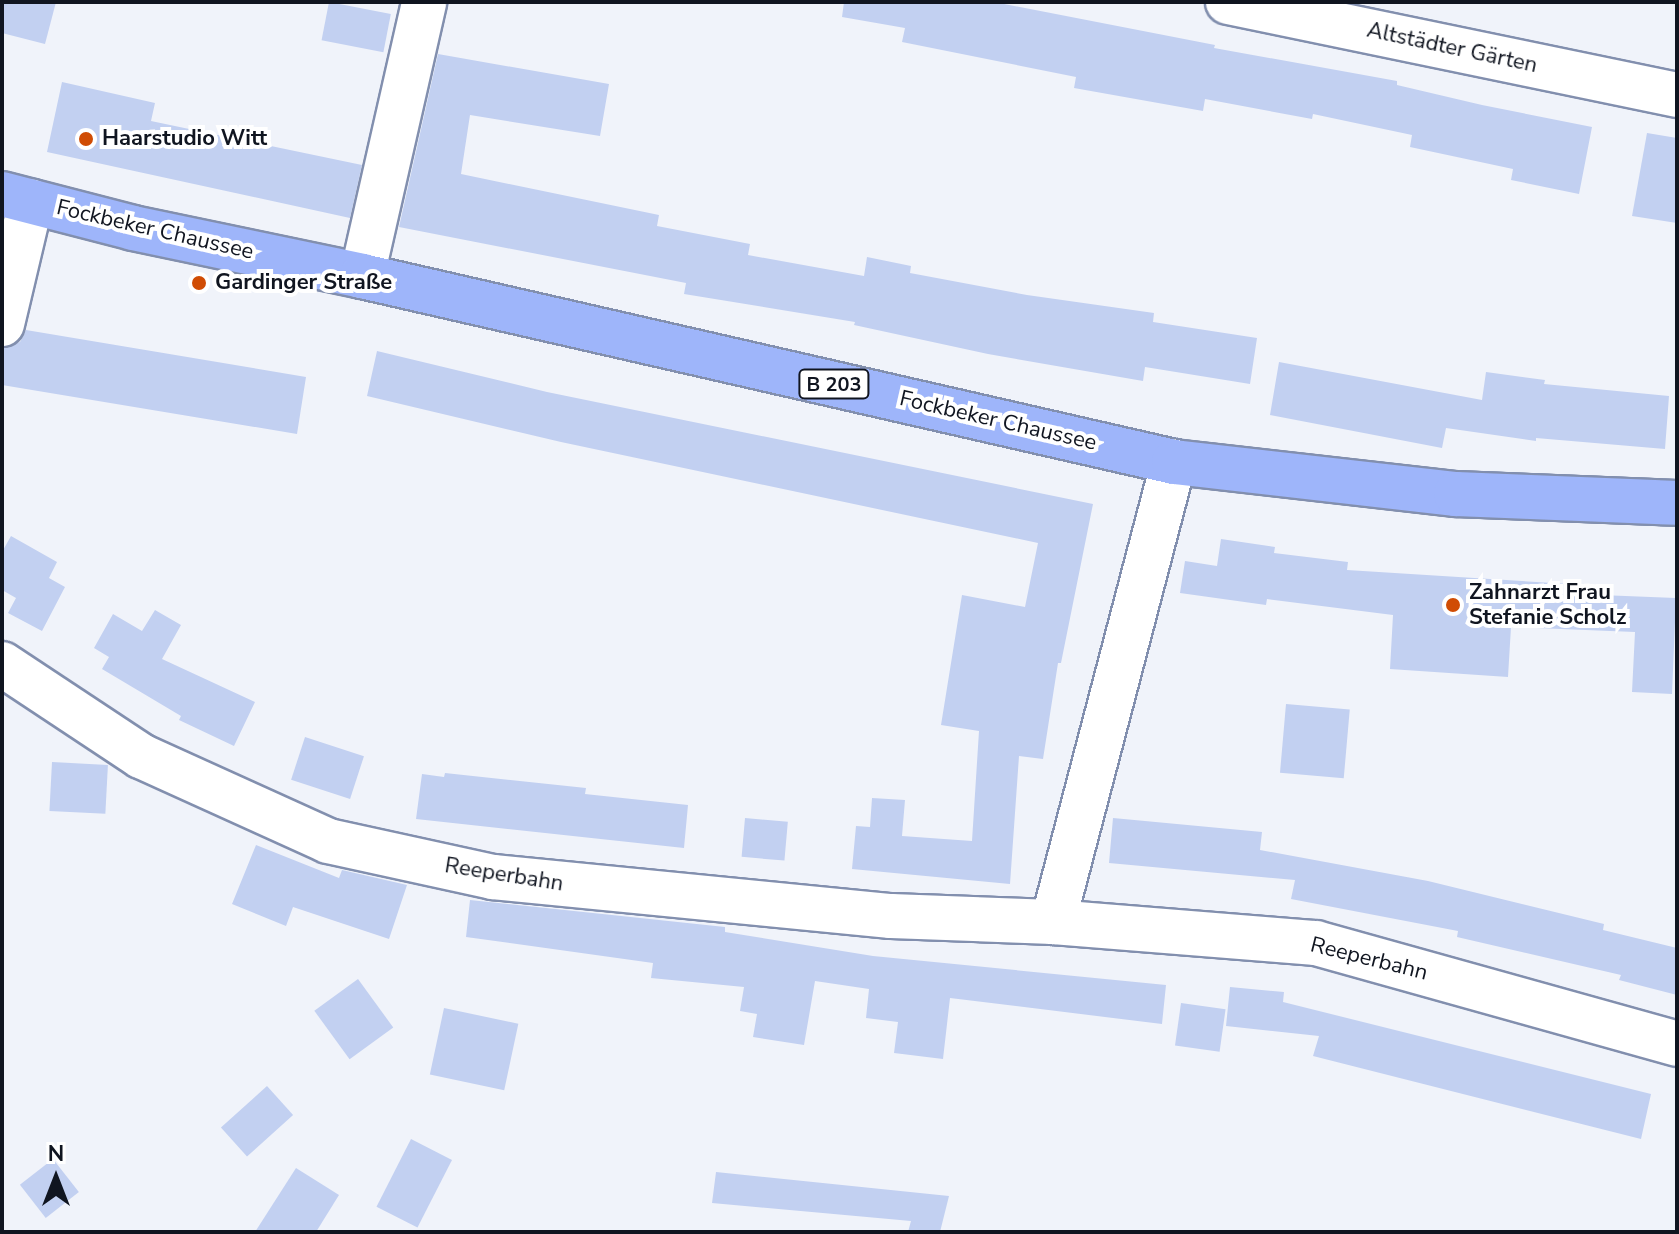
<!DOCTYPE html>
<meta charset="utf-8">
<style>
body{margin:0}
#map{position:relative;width:1679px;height:1234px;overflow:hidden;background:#f0f3fa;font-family:"Nunito Sans",sans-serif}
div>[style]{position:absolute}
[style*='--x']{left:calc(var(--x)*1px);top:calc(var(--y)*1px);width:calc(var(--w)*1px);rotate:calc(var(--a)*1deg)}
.building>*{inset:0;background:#c2d0f1;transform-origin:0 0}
.roads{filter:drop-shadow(2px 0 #828fae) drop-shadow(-2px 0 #828fae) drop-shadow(0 2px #828fae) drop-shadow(0 -2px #828fae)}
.minor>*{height:44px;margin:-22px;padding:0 22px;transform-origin:22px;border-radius:22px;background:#fff}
.major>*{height:44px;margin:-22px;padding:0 22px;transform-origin:22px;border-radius:22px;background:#9eb5fa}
.dots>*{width:22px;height:22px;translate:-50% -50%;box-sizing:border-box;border:4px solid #fff;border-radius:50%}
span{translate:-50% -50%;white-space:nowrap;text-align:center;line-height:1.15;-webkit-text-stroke:8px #fff;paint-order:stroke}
.shield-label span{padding:2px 6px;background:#fff;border:2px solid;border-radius:6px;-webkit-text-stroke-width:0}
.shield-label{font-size:20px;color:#101520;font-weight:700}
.street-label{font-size:22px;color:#101520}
.poi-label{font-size:22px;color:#101520;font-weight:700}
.left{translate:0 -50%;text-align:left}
.frame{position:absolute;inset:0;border:4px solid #101520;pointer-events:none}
.north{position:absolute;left:16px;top:1138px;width:80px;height:80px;-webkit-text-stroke:6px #fff;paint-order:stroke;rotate:0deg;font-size:22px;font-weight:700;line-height:32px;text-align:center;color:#101520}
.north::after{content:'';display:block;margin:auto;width:28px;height:36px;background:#101520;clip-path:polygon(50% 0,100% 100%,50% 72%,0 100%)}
</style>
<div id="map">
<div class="building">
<div style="clip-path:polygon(2px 2px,56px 2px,45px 44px,2px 33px)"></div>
<div style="left:329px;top:2px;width:63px;height:39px;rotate:11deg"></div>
<div style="clip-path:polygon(844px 2px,994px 2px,1215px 45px,1214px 48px,1397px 81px,1397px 85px,1482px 105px,1592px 127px,1579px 194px,1511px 180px,1513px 169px,1410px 147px,1412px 135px,1313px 114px,1312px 119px,1205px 99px,1203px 111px,1074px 88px,1076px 77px,902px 42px,905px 28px,842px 17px)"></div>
<div style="clip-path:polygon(438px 54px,609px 84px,600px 136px,470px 115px,461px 174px,659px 215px,657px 226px,750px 244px,748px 255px,864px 276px,867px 257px,911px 266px,910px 273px,1027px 295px,1154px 313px,1153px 322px,1257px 338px,1250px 384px,1145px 367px,1143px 381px,988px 354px,854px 325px,855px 322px,684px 294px,686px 283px,399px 227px)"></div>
<div style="clip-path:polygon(62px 82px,155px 103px,151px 121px,362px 165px,350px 218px,47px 152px)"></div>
<div style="clip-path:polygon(1647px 133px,1677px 138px,1677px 223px,1632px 216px)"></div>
<div style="clip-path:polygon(26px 330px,306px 377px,297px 434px,2px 385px,2px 348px,20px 342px)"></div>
<div style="clip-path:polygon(377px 351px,547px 392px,1093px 504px,1061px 663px,1058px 663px,1043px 759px,1019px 756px,1010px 884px,852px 869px,856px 826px,870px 827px,872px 798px,905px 800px,902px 836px,972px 841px,979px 731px,941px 725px,962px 595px,1025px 607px,1038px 543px,561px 442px,367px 396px)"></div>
<div style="clip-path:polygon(1279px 362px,1482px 400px,1486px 372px,1545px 380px,1544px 384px,1669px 396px,1665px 449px,1536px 438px,1536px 441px,1446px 428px,1442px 448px,1270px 415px)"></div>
<div style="clip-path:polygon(11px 536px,57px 562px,49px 578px,65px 587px,42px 631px,8px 613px,16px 598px,2px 590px,2px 552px)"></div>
<div style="clip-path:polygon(1221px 539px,1275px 547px,1274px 553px,1348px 562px,1347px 570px,1601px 586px,1600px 595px,1676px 598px,1672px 694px,1632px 692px,1635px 632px,1511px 627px,1508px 677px,1390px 669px,1393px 615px,1267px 599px,1266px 605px,1180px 593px,1185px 561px,1217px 566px)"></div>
<div style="clip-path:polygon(155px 610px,181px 625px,162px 659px,255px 702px,234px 746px,179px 720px,181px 716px,102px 669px,109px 657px,94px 648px,113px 614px,142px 631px)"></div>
<div style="left:1286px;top:704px;width:64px;height:69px;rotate:5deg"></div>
<div style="left:305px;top:737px;width:62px;height:45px;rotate:18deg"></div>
<div style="left:52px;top:762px;width:56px;height:49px;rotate:3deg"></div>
<div style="clip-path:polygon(445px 773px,586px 788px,585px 794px,688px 805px,684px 848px,416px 819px,422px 774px,444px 777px)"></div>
<div style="left:745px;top:818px;width:43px;height:39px;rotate:5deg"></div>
<div style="clip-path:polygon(1113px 818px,1262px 832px,1260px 850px,1428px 881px,1604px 924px,1603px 930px,1677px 948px,1677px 995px,1619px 980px,1621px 975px,1457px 937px,1458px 931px,1291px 899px,1295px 880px,1109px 863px)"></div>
<div style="clip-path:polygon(256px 845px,339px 878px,342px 870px,407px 885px,389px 939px,293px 907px,286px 926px,232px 904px)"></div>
<div style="clip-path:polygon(470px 900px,725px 927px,725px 932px,873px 956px,1166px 985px,1162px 1024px,950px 998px,943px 1059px,894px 1053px,898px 1022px,866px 1018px,869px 989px,815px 981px,804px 1045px,753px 1037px,757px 1014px,740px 1011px,744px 987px,651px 978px,653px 963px,466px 937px)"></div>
<div style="left:358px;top:979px;width:60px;height:54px;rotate:54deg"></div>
<div style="clip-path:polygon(1230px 987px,1284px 992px,1283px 1002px,1651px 1094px,1641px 1139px,1313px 1056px,1319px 1036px,1226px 1026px)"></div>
<div style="left:1181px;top:1003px;width:45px;height:43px;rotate:8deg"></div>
<div style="left:444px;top:1008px;width:76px;height:68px;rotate:12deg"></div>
<div style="left:267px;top:1086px;width:39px;height:62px;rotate:48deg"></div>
<div style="left:411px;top:1139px;width:46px;height:76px;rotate:27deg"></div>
<div style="left:53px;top:1159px;width:42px;height:42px;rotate:52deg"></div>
<div style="clip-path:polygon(296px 1168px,339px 1195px,316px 1232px,255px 1232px)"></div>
<div style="clip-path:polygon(716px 1172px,949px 1196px,940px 1232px,908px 1232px,911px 1221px,712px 1203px)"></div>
</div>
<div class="roads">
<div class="minor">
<div style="--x:1228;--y:2;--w:459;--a:11.7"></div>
<div style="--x:362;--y:276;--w:281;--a:-77.2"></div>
<div style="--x:2;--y:324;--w:126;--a:-76.7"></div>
<div style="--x:2;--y:664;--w:167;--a:33.5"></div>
<div style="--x:141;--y:756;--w:205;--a:24.4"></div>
<div style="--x:328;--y:841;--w:169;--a:12.3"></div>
<div style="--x:493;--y:877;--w:400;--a:5.6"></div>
<div style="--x:891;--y:916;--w:162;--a:2.1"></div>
<div style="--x:1053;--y:922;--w:264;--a:4.6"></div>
<div style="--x:1316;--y:943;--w:375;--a:15.6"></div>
<div style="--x:1053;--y:922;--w:476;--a:-75.3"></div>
</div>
<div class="major">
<div style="--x:2;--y:194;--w:135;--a:14.5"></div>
<div style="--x:133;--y:228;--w:234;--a:11.8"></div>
<div style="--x:362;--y:276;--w:833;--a:12.9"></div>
<div style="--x:1174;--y:462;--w:284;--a:6.5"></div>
<div style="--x:1456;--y:494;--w:221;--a:2.3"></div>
</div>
</div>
<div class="dots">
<div style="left:86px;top:139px;background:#d04c04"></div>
<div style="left:199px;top:283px;background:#d04c04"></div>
<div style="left:1453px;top:605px;background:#d04c04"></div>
</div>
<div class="shield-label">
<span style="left:834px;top:384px">B 203</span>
</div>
<div class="street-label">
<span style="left:1452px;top:48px;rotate:12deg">Altstädter Gärten</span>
<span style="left:155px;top:230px;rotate:13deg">Fockbeker Chaussee</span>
<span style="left:998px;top:421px;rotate:13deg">Fockbeker Chaussee</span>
<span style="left:504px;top:875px;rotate:9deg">Reeperbahn</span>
<span style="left:1369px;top:959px;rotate:14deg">Reeperbahn</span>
</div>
<div class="poi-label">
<span class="left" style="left:102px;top:139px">Haarstudio Witt</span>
<span class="left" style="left:215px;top:283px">Gardinger Straße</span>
<span class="left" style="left:1469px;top:605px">Zahnarzt Frau<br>Stefanie Scholz</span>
</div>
<div class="frame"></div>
<div class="north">N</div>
</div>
